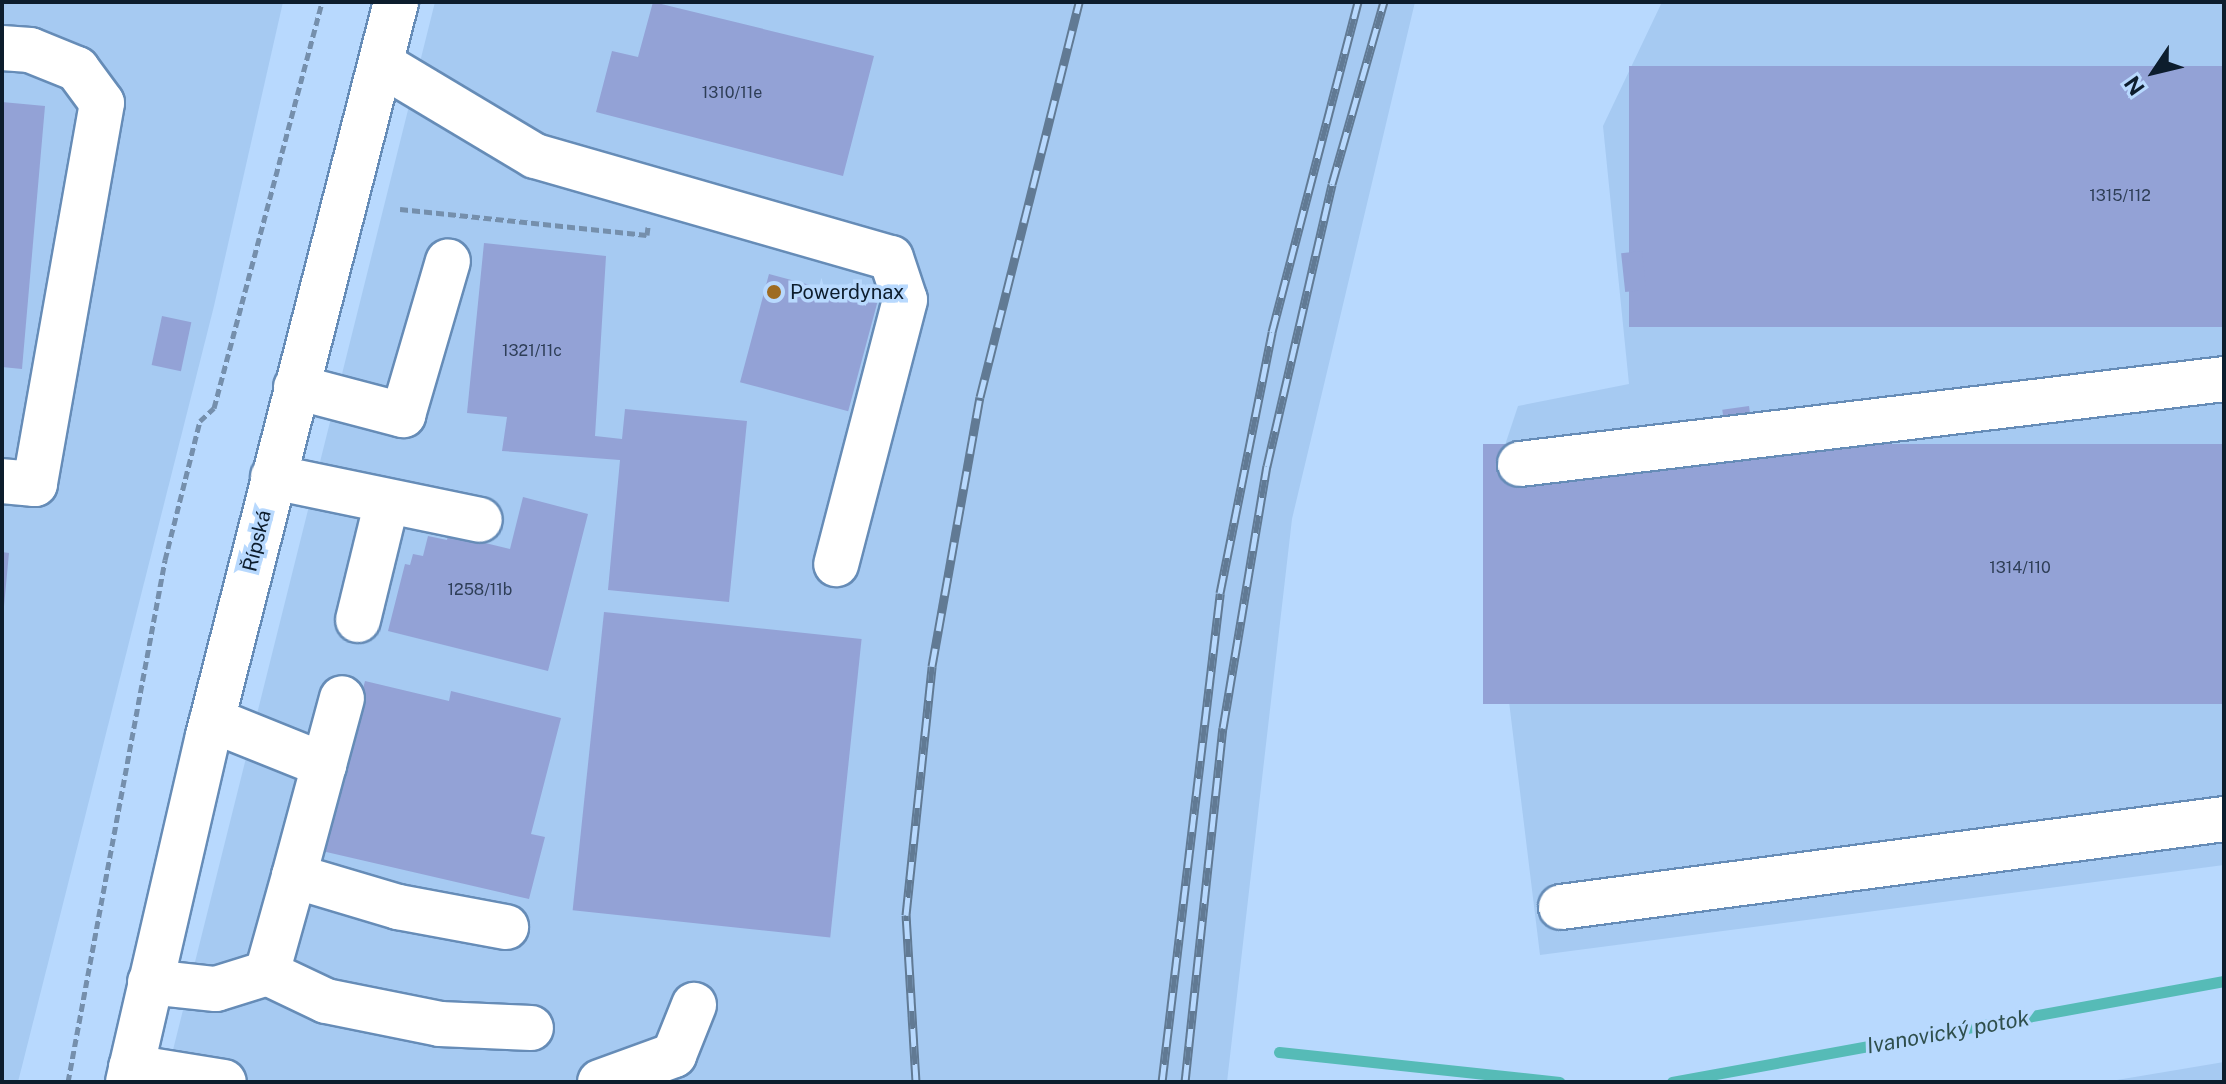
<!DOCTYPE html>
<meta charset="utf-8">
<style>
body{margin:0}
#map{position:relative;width:2226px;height:1084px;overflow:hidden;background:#b8d9fe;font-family:"Public Sans",sans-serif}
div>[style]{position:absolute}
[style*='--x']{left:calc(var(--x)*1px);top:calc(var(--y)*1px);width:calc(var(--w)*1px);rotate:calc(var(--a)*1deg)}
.built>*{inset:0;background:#a6caf2}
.stream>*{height:11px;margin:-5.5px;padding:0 5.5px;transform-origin:5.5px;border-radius:5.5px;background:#56bbb7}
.building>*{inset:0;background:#93a2d6;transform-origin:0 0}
.path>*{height:5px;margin-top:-2.5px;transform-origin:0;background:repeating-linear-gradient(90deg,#758fac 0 8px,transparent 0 12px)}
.roads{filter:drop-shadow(2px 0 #668cb7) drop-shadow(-2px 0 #668cb7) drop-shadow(0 2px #668cb7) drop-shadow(0 -2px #668cb7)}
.minor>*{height:44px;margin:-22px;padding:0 22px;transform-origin:22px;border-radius:22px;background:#fff}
.rail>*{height:9px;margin-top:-4.5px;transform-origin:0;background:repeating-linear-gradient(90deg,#b8d9fe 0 18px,#617a94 0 36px);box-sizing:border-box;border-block:2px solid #617a94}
.dots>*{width:22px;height:22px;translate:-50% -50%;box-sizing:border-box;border:4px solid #b8d9fe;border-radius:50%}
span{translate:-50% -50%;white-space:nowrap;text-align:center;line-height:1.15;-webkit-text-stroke:7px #b8d9fe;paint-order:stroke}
.number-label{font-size:16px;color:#2e3e57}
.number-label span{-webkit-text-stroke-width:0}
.poi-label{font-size:20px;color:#0d1d2d}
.left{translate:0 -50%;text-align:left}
.street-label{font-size:20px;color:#0d1d2d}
.water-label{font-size:22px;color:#2f4f4d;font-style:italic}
.frame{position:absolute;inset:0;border:4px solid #0d1d2d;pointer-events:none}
.north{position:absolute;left:2114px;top:32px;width:80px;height:80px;-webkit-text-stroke:6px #b8d9fe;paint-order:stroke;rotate:235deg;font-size:22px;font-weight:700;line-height:32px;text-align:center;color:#0d1d2d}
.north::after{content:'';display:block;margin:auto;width:28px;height:36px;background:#0d1d2d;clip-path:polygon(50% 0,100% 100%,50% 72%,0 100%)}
</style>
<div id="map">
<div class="built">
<div style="clip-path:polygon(2px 2px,283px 2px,214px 306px,18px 1082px,2px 1082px)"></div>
<div style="clip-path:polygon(435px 2px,1415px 2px,1292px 519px,1227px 1082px,165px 1082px)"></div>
<div style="clip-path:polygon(1662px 2px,2224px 2px,2224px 865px,1540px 955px,1488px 530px,1518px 526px,1506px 442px,1518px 406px,1629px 384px,1603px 126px)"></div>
<div style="clip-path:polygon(2224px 1062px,2224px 1082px,2105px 1082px)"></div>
</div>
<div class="stream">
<div style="--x:1279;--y:1052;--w:282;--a:6.1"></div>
<div style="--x:1672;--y:1082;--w:561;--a:-10.37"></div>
</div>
<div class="building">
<div style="clip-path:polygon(653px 2px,874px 56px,843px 176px,596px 112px,612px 51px,638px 57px)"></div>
<div style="left:2224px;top:66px;width:261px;height:595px;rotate:90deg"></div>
<div style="clip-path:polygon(2px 102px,45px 106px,22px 369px,2px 367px)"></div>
<div style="clip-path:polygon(484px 243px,606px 256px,595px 436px,622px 439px,625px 409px,747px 421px,729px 602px,608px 590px,620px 460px,502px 451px,507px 417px,467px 413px)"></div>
<div style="left:1642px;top:251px;width:39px;height:21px;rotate:84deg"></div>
<div style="left:769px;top:274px;width:112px;height:112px;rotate:15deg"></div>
<div style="left:162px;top:316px;width:30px;height:50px;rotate:12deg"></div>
<div style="left:1749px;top:406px;width:15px;height:27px;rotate:82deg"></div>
<div style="left:2224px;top:444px;width:260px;height:741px;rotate:90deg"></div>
<div style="clip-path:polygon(523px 497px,588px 514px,548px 671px,388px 631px,405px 564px,410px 565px,413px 554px,423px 556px,428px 536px,447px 540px,448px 534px,510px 549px)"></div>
<div style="clip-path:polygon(2px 552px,9px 553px,4px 606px,2px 606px)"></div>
<div style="left:604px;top:612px;width:259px;height:300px;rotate:6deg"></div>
<div style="clip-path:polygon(365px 681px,449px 701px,451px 691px,561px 718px,531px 834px,545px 837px,529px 899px,322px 851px)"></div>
</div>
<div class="path">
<div style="--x:400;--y:209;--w:248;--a:6"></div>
<div style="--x:647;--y:235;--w:8;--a:-83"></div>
<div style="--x:68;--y:1082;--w:531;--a:-79.47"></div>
<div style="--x:165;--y:560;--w:143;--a:-75.9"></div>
<div style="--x:200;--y:421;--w:19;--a:-43"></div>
<div style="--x:214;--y:408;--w:420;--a:-75.1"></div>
</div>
<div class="roads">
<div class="minor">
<div style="--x:2;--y:48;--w:28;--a:4"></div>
<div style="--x:30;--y:50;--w:51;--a:22"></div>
<div style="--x:77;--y:69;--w:42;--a:53.7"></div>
<div style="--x:102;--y:103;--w:387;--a:100"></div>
<div style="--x:35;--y:484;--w:33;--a:-175"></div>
<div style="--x:381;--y:64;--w:179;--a:30.9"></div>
<div style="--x:535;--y:156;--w:370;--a:16"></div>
<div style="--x:891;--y:258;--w:44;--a:71.6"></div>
<div style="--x:905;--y:300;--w:273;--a:104.6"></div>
<div style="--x:296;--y:387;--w:111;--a:14.7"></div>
<div style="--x:403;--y:415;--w:160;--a:-73.7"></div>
<div style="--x:1520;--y:464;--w:709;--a:-6.88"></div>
<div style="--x:273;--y:477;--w:211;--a:11.7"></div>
<div style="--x:358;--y:620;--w:122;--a:-76.3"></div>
<div style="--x:212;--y:720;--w:121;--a:21.9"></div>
<div style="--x:294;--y:876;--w:184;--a:-74.9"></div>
<div style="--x:1561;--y:907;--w:669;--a:-7.56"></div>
<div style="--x:267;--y:973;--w:65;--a:25.4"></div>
<div style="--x:326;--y:1001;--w:116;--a:11.4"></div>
<div style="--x:440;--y:1024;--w:91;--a:2.5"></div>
<div style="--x:150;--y:982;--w:66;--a:6.1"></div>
<div style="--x:216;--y:989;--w:53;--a:-17.4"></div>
<div style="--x:267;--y:973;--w:101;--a:-74.4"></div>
<div style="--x:294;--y:876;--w:109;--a:16.6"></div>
<div style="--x:398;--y:907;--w:110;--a:10.5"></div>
<div style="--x:131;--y:1067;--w:94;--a:9.2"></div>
<div style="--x:128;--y:1082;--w:355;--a:-77"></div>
<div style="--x:208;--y:736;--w:758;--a:-75.63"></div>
<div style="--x:600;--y:1082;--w:79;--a:-20"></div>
<div style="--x:674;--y:1055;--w:54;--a:-68.2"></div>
</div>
</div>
<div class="rail">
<div style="--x:916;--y:1082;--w:167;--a:-93.4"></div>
<div style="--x:906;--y:915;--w:250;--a:-84"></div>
<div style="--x:932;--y:666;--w:273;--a:-79.9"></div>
<div style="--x:980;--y:397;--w:407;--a:-75.9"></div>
<div style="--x:1162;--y:1082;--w:492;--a:-83.2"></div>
<div style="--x:1220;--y:593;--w:266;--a:-78.7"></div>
<div style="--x:1272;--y:332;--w:341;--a:-75.4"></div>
<div style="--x:1185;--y:1082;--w:356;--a:-83.9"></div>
<div style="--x:1223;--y:728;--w:266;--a:-80.5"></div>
<div style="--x:1267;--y:466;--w:289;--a:-77"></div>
<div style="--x:1332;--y:184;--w:189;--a:-74.1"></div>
</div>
<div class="dots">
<div style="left:774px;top:292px;background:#9e6b21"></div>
</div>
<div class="number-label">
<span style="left:732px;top:93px">1310/11e</span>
<span style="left:2120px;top:196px">1315/112</span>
<span style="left:532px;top:351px">1321/11c</span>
<span style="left:2020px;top:568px">1314/110</span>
<span style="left:480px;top:590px">1258/11b</span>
</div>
<div class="poi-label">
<span class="left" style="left:790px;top:292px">Powerdynax</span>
</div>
<div class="street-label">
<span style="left:257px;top:541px;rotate:-76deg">Řípská</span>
</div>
<div class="water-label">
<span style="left:1948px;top:1032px;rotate:-10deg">Ivanovický potok</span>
</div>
<div class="frame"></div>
<div class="north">N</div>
</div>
